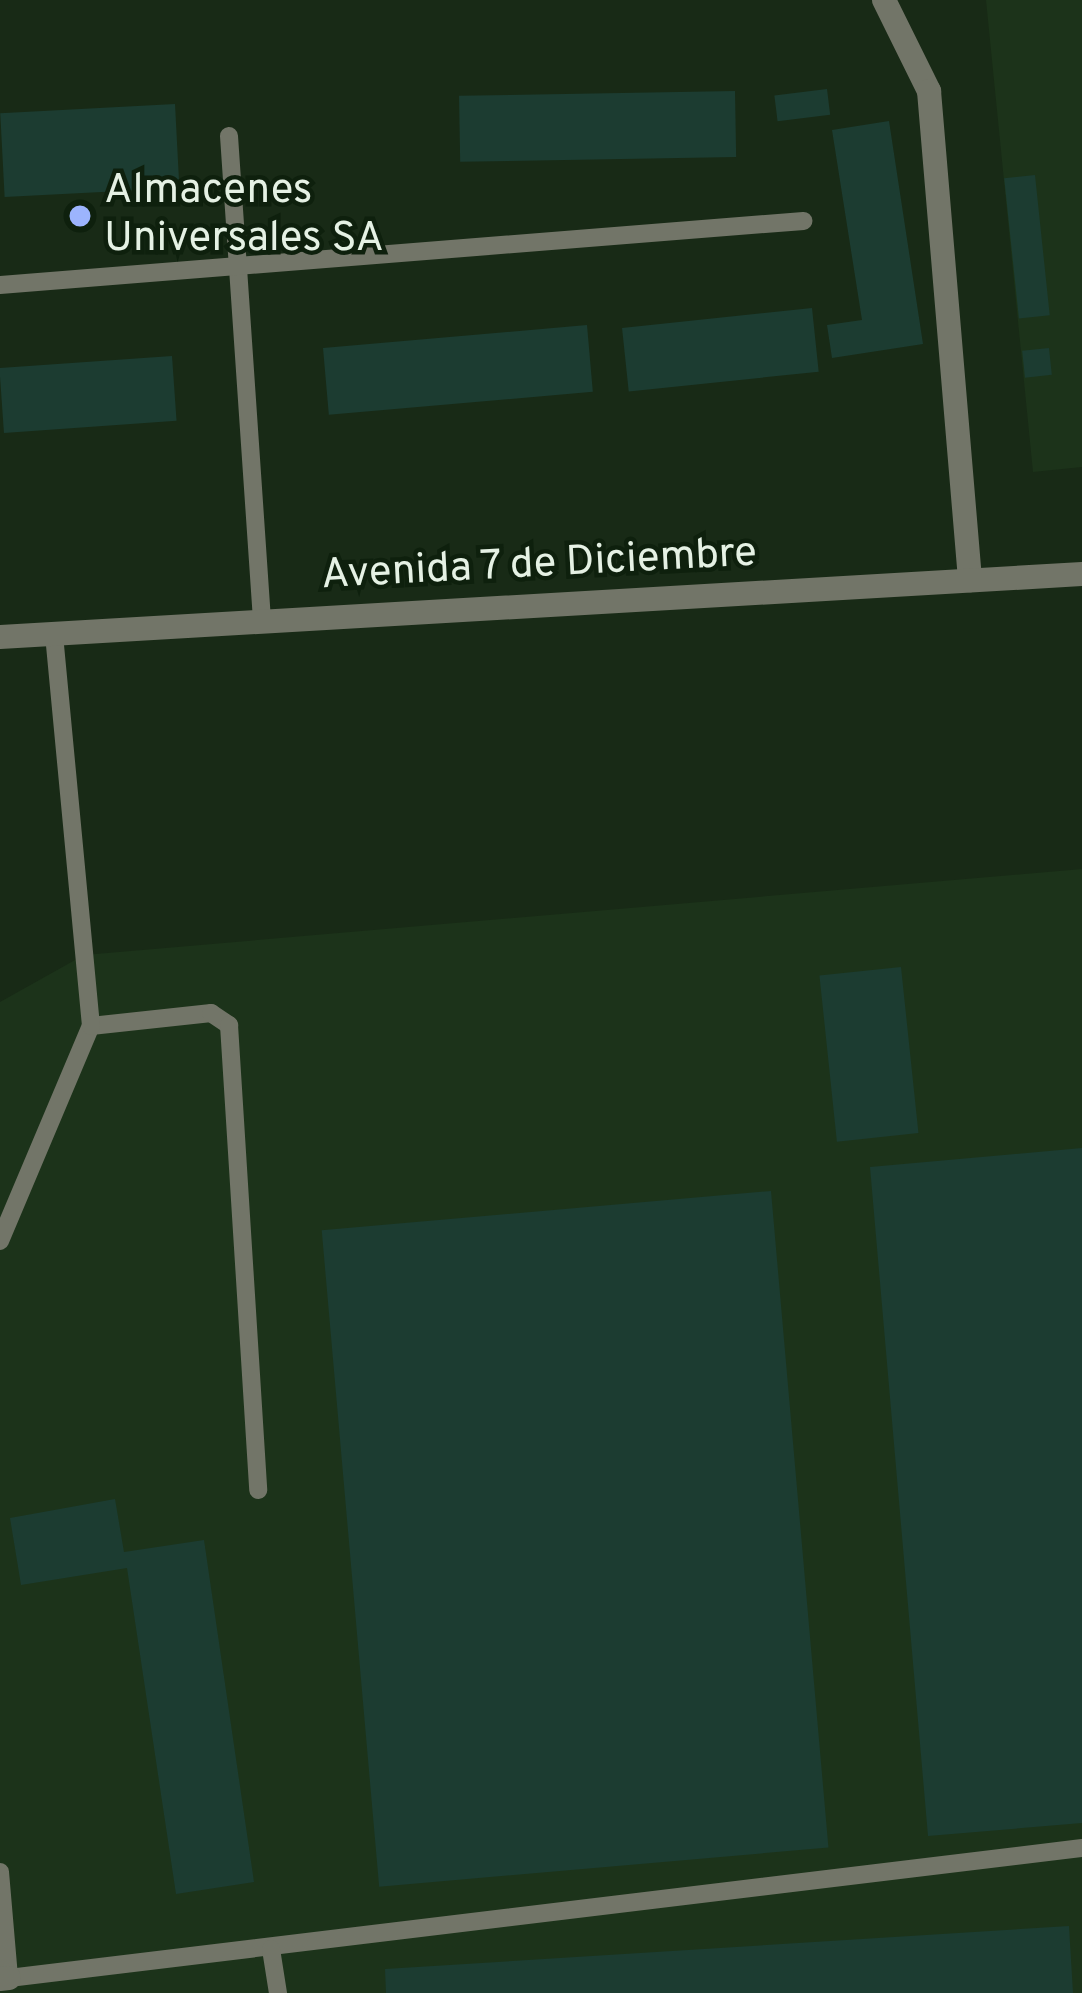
<!DOCTYPE html>
<style>
body{margin:0}
#map{position:relative;width:1082px;height:1993px;overflow:hidden;background:#182a16;font-family:Overpass,sans-serif}
div>[style]{position:absolute}
[style*='--x']{left:calc(var(--x)*1px);top:calc(var(--y)*1px);width:calc(var(--w)*1px);rotate:calc(var(--a)*1deg)}
.built>*{inset:0;background:#1c331a}
.building>*{inset:0;background:#1c3c31;transform-origin:0 0}
.lane>*{height:18px;margin:-9px;padding:0 9px;transform-origin:9px;border-radius:9px;background:#727568}
.street>*{height:24px;margin:-12px;padding:0 12px;transform-origin:12px;border-radius:12px;background:#727568}
.dots>*{width:33px;height:33px;translate:-50% -50%;box-sizing:border-box;border:6px solid #0e200d;border-radius:50%}
span{translate:-50% -50%;white-space:nowrap;text-align:center;line-height:1.15;-webkit-text-stroke:9px #0e200d;paint-order:stroke}
.poi-label{font-size:42px;color:#e5f1e4}
.left{translate:0 -50%;text-align:left}
.street-label{font-size:42px;color:#e5f1e4}
</style>
<div id="map">
<div class="built">
<div style="clip-path:polygon(986px 0,1082px 0,1082px 467px,1033px 472px)"></div>
<div style="clip-path:polygon(1082px 869px,1082px 1993px,0 1993px,0 1002px,84px 955px)"></div>
</div>
<div class="building">
<div style="left:827px;top:89px;width:26px;height:53px;rotate:83deg"></div>
<div style="left:735px;top:91px;width:66px;height:276px;rotate:89deg"></div>
<div style="left:175px;top:104px;width:84px;height:175px;rotate:87deg"></div>
<div style="clip-path:polygon(889px 121px,923px 344px,832px 358px,827px 325px,862px 320px,832px 130px)"></div>
<div style="left:1035px;top:175px;width:141px;height:31px;rotate:84deg"></div>
<div style="left:812px;top:308px;width:64px;height:191px;rotate:84deg"></div>
<div style="left:587px;top:325px;width:67px;height:265px;rotate:85deg"></div>
<div style="left:1049px;top:348px;width:27px;height:27px;rotate:84deg"></div>
<div style="left:172px;top:356px;width:65px;height:173px;rotate:86deg"></div>
<div style="left:901px;top:967px;width:167px;height:82px;rotate:84deg"></div>
<div style="clip-path:polygon(1082px 1148px,1082px 1823px,928px 1836px,870px 1167px)"></div>
<div style="left:771px;top:1191px;width:659px;height:451px;rotate:85deg"></div>
<div style="clip-path:polygon(115px 1499px,124px 1552px,204px 1540px,254px 1882px,176px 1894px,127px 1568px,21px 1585px,10px 1518px)"></div>
<div style="clip-path:polygon(1069px 1926px,1073px 1993px,386px 1993px,385px 1969px)"></div>
</div>
<div class="lane">
<div style="--x:229;--y:136;--w:486;--a:86.1"></div>
<div style="--x:0;--y:285;--w:806;--a:-4.56"></div>
<div style="--x:91;--y:1026;--w:121;--a:-6.2"></div>
<div style="--x:211;--y:1013;--w:22;--a:34"></div>
<div style="--x:229;--y:1025;--w:466;--a:86.4"></div>
<div style="--x:0;--y:1241;--w:233;--a:-67.1"></div>
<div style="--x:91;--y:1026;--w:394;--a:-95.4"></div>
<div style="--x:0;--y:1872;--w:106;--a:85.1"></div>
<div style="--x:9;--y:1978;--w:1081;--a:-6.91"></div>
<div style="--x:271;--y:1949;--w:45;--a:81"></div>
</div>
<div class="street">
<div style="--x:884;--y:0;--w:102;--a:63.7"></div>
<div style="--x:929;--y:91;--w:491;--a:85.2"></div>
<div style="--x:0;--y:637;--w:1084;--a:-3.33"></div>
<div style="--x:0;--y:1979;--w:9;--a:-6"></div>
</div>
<div class="dots">
<div style="left:80px;top:216px;background:#9cb4fd"></div>
</div>
<div class="poi-label">
<span class="left" style="left:104px;top:216px">Almacenes<br>Universales SA</span>
</div>
<div class="street-label">
<span style="left:539px;top:566px;rotate:-3deg">Avenida 7 de Diciembre</span>
</div>
</div>
